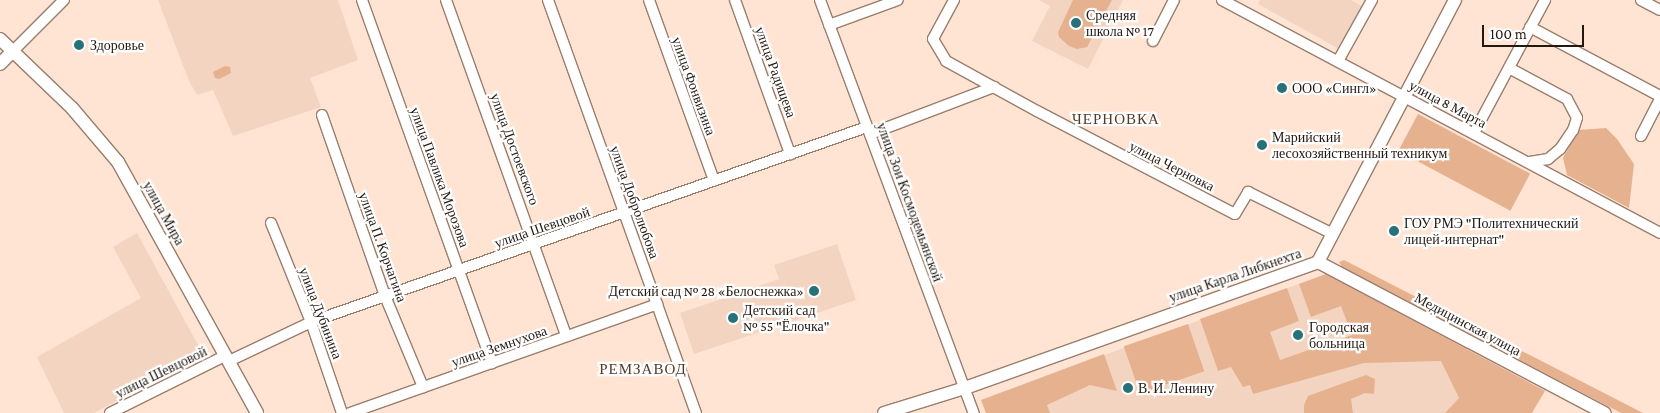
<!DOCTYPE html>
<meta charset="utf-8">
<style>
body{margin:0}
#map{position:relative;width:1660px;height:413px;overflow:hidden;background:#ffe4d3;font-family:"Crimson Pro",serif}
div>[style]{position:absolute}
[style*='--x']{left:calc(var(--x)*1px);top:calc(var(--y)*1px);width:calc(var(--w)*1px);rotate:calc(var(--a)*1deg)}
.built>*{inset:0;background:#f3d4c1}
.green>*{inset:0;background:#e6b18f;transform-origin:0 0}
.roads{filter:drop-shadow(1px 0 #9b7d6b) drop-shadow(-1px 0 #9b7d6b) drop-shadow(0 1px #9b7d6b) drop-shadow(0 -1px #9b7d6b)}
.minor>*{height:10px;margin:-5px;padding:0 5px;transform-origin:5px;border-radius:5px;background:#fff}
.major>*{height:12px;margin:-6px;padding:0 6px;transform-origin:6px;border-radius:6px;background:#fff}
.dots>*{width:14px;height:14px;translate:-50% -50%;box-sizing:border-box;border:2px solid #fff;border-radius:50%}
span{translate:-50% -50%;white-space:nowrap;text-align:center;line-height:1.15;-webkit-text-stroke:4.5px #fff;paint-order:stroke}
.poi-label{font-size:14px;color:#231810}
.left{translate:0 -50%;text-align:left}
.right{translate:-100% -50%;text-align:right}
.street-label{font-size:14px;color:#231810}
.neighbourhood-label{font-size:15px;color:#553a29;letter-spacing:1px}
.scale{position:absolute;left:1482px;top:25px;width:102px;height:22px;box-sizing:border-box;border:2px solid #231810;border-top:0;padding-left:6px;font-size:15px;line-height:18px;white-space:nowrap;color:#231810;-webkit-text-stroke:4px #fff;paint-order:stroke}
</style>
<div id="map">
<div class="built">
<div style="clip-path:polygon(158px 0,338px 0,358px 60px,310px 78px,321px 107px,233px 136px,213px 90px,197px 95px,189px 81px)"></div>
<div style="clip-path:polygon(1039px 0,1123px 0,1088px 69px,1032px 41px,1050px 6px)"></div>
<div style="clip-path:polygon(1260px 0,1351px 0,1364px 7px,1341px 50px,1258px 4px)"></div>
<div style="clip-path:polygon(137px 233px,203px 354px,94px 413px,64px 413px,37px 357px,141px 298px,113px 247px)"></div>
<div style="clip-path:polygon(837px 244px,856px 300px,694px 354px,680px 313px,779px 279px,774px 265px)"></div>
<div style="clip-path:polygon(1326px 274px,1545px 391px,1511px 413px,986px 413px,981px 400px)"></div>
</div>
<div class="green">
<div style="clip-path:polygon(1073px 0,1112px 0,1087px 47px,1077px 49px,1069px 46px,1059px 37px,1058px 32px)"></div>
<div style="clip-path:polygon(225px 66px,230px 67px,231px 73px,219px 79px,215px 78px,213px 72px)"></div>
<div style="left:1418px;top:114px;width:127px;height:42px;rotate:28deg"></div>
<div style="clip-path:polygon(1606px 128px,1617px 139px,1634px 164px,1629px 208px,1567px 175px,1563px 158px,1578px 130px)"></div>
<div style="clip-path:polygon(1344px 260px,1643px 413px,1621px 413px,1342px 267px,1339px 262px)"></div>
<div style="clip-path:polygon(1326px 274px,1545px 391px,1532px 413px,1445px 413px,1459px 398px,1441px 361px,1364px 363px,1253px 394px,1250px 385px,1243px 387px,1231px 367px,1218px 371px,1200px 319px,1287px 288px,1299px 321px,1270px 332px,1280px 360px,1352px 335px,1341px 306px,1311px 317px,1299px 284px)"></div>
<div style="left:1188px;top:324px;width:50px;height:68px;rotate:71deg"></div>
<div style="clip-path:polygon(1104px 354px,1117px 391px,1090px 385px,1047px 405px,1050px 413px,986px 413px,981px 400px)"></div>
<div style="clip-path:polygon(1366px 375px,1375px 379px,1374px 394px,1365px 393px,1351px 399px,1353px 413px,1304px 413px,1304px 405px,1308px 396px)"></div>
</div>
<div class="roads">
<div class="minor">
<div style="--x:362;--y:0;--w:386;--a:70.3"></div>
<div style="--x:446;--y:0;--w:357;--a:70.3"></div>
<div style="--x:548;--y:0;--w:439;--a:70.3"></div>
<div style="--x:649;--y:0;--w:192;--a:70.2"></div>
<div style="--x:735;--y:0;--w:164;--a:70.3"></div>
<div style="--x:820;--y:0;--w:441;--a:69.6"></div>
<div style="--x:954;--y:0;--w:44;--a:118.3"></div>
<div style="--x:933;--y:39;--w:26;--a:59"></div>
<div style="--x:946;--y:61;--w:104;--a:28.8"></div>
<div style="--x:1037;--y:111;--w:223;--a:27.5"></div>
<div style="--x:1235;--y:214;--w:26;--a:-59"></div>
<div style="--x:1248;--y:192;--w:95;--a:26.3"></div>
<div style="--x:1222;--y:0;--w:496;--a:28"></div>
<div style="--x:1641;--y:0;--w:21;--a:28"></div>
<div style="--x:829;--y:25;--w:73;--a:-19.9"></div>
<div style="--x:1530;--y:27;--w:147;--a:28"></div>
<div style="--x:1153;--y:41;--w:46;--a:-62.9"></div>
<div style="--x:13;--y:51;--w:72;--a:-45"></div>
<div style="--x:1338;--y:61;--w:70;--a:-60.9"></div>
<div style="--x:1509;--y:68;--w:66;--a:28.1"></div>
<div style="--x:1567;--y:99;--w:21;--a:62"></div>
<div style="--x:1577;--y:118;--w:13;--a:108"></div>
<div style="--x:1573;--y:130;--w:23;--a:124"></div>
<div style="--x:1560;--y:149;--w:16;--a:140"></div>
<div style="--x:1548;--y:159;--w:20;--a:171"></div>
<div style="--x:322;--y:115;--w:192;--a:70.8"></div>
<div style="--x:385;--y:296;--w:99;--a:67.3"></div>
<div style="--x:1474;--y:133;--w:151;--a:-61.9"></div>
<div style="--x:870;--y:134;--w:133;--a:-20.8"></div>
<div style="--x:1641;--y:136;--w:42;--a:-62.8"></div>
<div style="--x:271;--y:223;--w:107;--a:68"></div>
<div style="--x:311;--y:322;--w:96;--a:71.2"></div>
<div style="--x:229;--y:361;--w:91;--a:-25.4"></div>
<div style="--x:311;--y:322;--w:589;--a:-19.33"></div>
<div style="--x:110;--y:413;--w:128;--a:-26.4"></div>
<div style="--x:350;--y:413;--w:326;--a:-19.5"></div>
</div>
<div class="major">
<div style="--x:0;--y:39;--w:100;--a:43.8"></div>
<div style="--x:72;--y:108;--w:71;--a:49.6"></div>
<div style="--x:118;--y:162;--w:287;--a:61"></div>
<div style="--x:0;--y:64;--w:18;--a:-45"></div>
<div style="--x:1318;--y:262;--w:324;--a:27.8"></div>
<div style="--x:884;--y:413;--w:85;--a:-17.2"></div>
<div style="--x:965;--y:388;--w:375;--a:-19.6"></div>
<div style="--x:1318;--y:262;--w:296;--a:-62.4"></div>
</div>
</div>
<div class="dots">
<div style="left:1076px;top:23px;background:#277178"></div>
<div style="left:79px;top:45px;background:#277178"></div>
<div style="left:1282px;top:88px;background:#277178"></div>
<div style="left:1262px;top:145px;background:#277178"></div>
<div style="left:1394px;top:231px;background:#277178"></div>
<div style="left:814px;top:291px;background:#277178"></div>
<div style="left:733px;top:318px;background:#277178"></div>
<div style="left:1298px;top:335px;background:#277178"></div>
<div style="left:1128px;top:388px;background:#277178"></div>
</div>
<div class="poi-label">
<span class="left" style="left:1086px;top:23px">Средняя<br>школа № 17</span>
<span class="left" style="left:90px;top:45px">Здоровье</span>
<span class="left" style="left:1292px;top:88px">ООО «Сингл»</span>
<span class="left" style="left:1272px;top:145px">Марийский<br>лесохозяйственный техникум</span>
<span class="left" style="left:1404px;top:231px">ГОУ РМЭ "Политехнический<br>лицей-интернат"</span>
<span class="right" style="left:804px;top:291px">Детский сад № 28 «Белоснежка»</span>
<span class="left" style="left:743px;top:318px">Детский сад<br>№ 55 "Ёлочка"</span>
<span class="left" style="left:1309px;top:335px">Городская<br>больница</span>
<span class="left" style="left:1138px;top:388px">В. И. Ленину</span>
</div>
<div class="street-label">
<span style="left:776px;top:72px;rotate:70deg">улица Радищева</span>
<span style="left:694px;top:86px;rotate:70deg">улица Фонвизина</span>
<span style="left:1448px;top:104px;rotate:28deg">улица 8 Марта</span>
<span style="left:515px;top:149px;rotate:70deg">улица Достоевского</span>
<span style="left:1172px;top:166px;rotate:27deg">улица Черновка</span>
<span style="left:440px;top:177px;rotate:70deg">улица Павлика Морозова</span>
<span style="left:635px;top:202px;rotate:70deg">улица Добролюбова</span>
<span style="left:910px;top:202px;rotate:70deg">улица Зои Космодемьянской</span>
<span style="left:164px;top:213px;rotate:61deg">улица Мира</span>
<span style="left:542px;top:227px;rotate:-19deg">улица Шевцовой</span>
<span style="left:383px;top:247px;rotate:70deg">улица П. Корчагина</span>
<span style="left:1235px;top:275px;rotate:-19deg">улица Карла Либкнехта</span>
<span style="left:321px;top:313px;rotate:69deg">улица Дубинина</span>
<span style="left:1468px;top:324px;rotate:28deg">Медицинская улица</span>
<span style="left:499px;top:346px;rotate:-19deg">улица Земнухова</span>
<span style="left:161px;top:372px;rotate:-26deg">улица Шевцовой</span>
</div>
<div class="neighbourhood-label">
<span style="left:1116px;top:120px">ЧЕРНОВКА</span>
<span style="left:643px;top:370px">РЕМЗАВОД</span>
</div>
<div class="scale">100 m</div>
</div>
